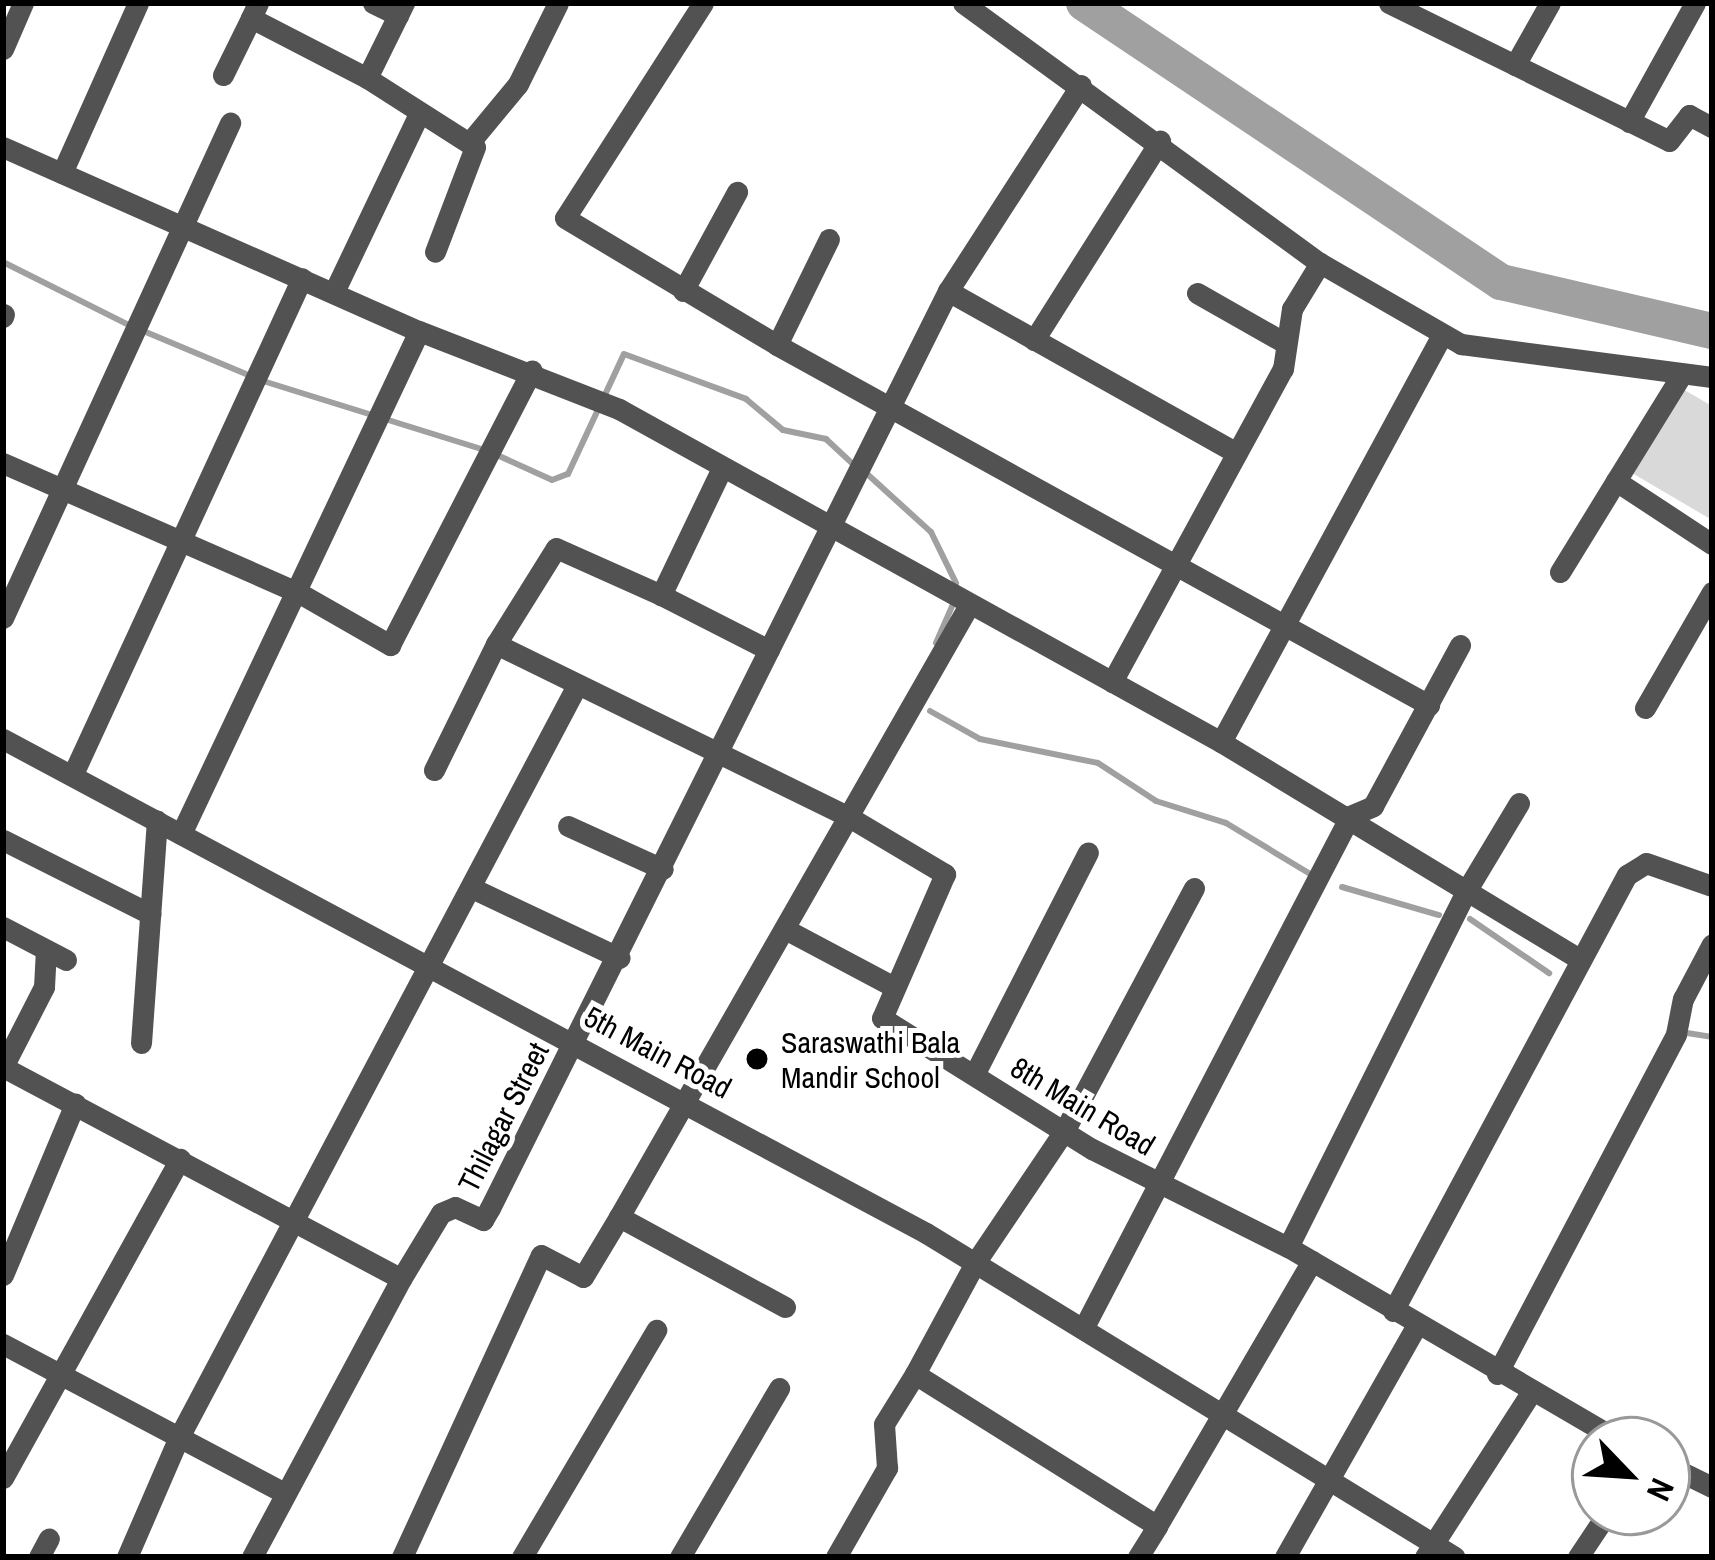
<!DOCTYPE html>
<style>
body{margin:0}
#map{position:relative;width:1715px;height:1560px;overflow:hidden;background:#fff;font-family:"Archivo Narrow",sans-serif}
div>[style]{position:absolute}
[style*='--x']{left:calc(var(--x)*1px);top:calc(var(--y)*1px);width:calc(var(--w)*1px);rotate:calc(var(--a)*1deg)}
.green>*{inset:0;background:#d9d9d9}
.stream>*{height:6px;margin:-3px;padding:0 3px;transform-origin:3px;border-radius:3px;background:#a0a0a0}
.river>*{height:36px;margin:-18px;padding:0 18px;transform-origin:18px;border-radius:18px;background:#a0a0a0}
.minor>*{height:21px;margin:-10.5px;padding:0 10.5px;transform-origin:10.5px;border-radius:10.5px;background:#525252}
.dots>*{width:33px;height:33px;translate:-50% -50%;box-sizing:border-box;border:6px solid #fff;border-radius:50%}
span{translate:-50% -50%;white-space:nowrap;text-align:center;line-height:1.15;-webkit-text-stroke:10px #fff;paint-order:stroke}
.poi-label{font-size:30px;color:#000}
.left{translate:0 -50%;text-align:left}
.street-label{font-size:30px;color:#000}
.frame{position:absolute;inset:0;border:6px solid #000;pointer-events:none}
.north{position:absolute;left:1571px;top:1416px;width:120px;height:120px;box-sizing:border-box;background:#fff;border:3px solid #999;border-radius:50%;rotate:115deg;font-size:33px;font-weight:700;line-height:48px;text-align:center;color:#000}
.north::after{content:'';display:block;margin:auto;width:42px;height:54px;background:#000;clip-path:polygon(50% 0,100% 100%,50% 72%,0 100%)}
</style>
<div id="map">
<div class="green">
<div style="clip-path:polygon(1681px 388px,1712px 406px,1712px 520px,1632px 473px)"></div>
</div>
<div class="stream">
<div style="--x:3;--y:262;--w:141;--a:26.6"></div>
<div style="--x:141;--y:330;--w:119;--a:22.7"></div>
<div style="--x:263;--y:381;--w:232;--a:17.3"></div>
<div style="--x:497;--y:455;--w:60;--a:24.4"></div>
<div style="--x:552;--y:480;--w:17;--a:-21"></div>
<div style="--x:568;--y:474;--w:132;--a:-65"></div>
<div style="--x:624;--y:354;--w:130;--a:20.2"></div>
<div style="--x:746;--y:399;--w:48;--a:40"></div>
<div style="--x:783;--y:430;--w:44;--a:11.8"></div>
<div style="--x:826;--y:439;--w:35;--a:43"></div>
<div style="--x:865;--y:472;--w:89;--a:42.3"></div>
<div style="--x:931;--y:532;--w:57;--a:63.9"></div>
<div style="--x:936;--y:643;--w:43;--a:-66.4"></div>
<div style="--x:930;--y:711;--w:57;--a:29.2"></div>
<div style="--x:980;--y:739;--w:120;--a:11.5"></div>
<div style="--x:1098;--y:763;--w:69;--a:33.2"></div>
<div style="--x:1156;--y:801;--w:73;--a:17.4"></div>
<div style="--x:1226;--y:823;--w:100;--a:31.2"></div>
<div style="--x:1342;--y:887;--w:101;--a:16.1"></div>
<div style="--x:1470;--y:919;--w:96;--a:34.4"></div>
<div style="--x:1687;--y:1033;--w:25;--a:9"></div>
</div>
<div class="river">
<div style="--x:1084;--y:3;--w:502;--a:33.79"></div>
<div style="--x:1501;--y:282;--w:217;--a:13.1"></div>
</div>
<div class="minor">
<div style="--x:258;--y:3;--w:17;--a:115"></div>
<div style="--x:251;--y:18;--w:131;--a:27.3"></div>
<div style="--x:367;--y:78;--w:128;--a:32.6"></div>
<div style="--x:475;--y:147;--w:112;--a:110.9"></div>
<div style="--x:373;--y:3;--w:28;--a:26"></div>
<div style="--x:703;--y:3;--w:255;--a:122.7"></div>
<div style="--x:565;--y:218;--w:247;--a:30.9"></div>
<div style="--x:777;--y:345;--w:745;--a:28.91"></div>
<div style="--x:963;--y:3;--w:442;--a:36.1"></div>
<div style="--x:1320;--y:263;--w:163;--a:29.9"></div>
<div style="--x:1461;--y:344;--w:253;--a:7.5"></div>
<div style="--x:1389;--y:3;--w:312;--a:26.2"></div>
<div style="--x:1669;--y:141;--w:33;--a:-52"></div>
<div style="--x:1689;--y:115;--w:26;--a:28"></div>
<div style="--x:3;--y:49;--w:50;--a:-66.5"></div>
<div style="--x:1515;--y:65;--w:71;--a:-60.6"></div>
<div style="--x:223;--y:75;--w:64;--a:-63.8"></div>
<div style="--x:367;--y:78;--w:84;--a:-63.7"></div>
<div style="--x:1629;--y:122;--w:136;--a:-61"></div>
<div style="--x:470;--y:142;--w:75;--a:-50.4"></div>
<div style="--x:518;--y:84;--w:90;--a:-63.7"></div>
<div style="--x:3;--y:147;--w:455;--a:23.9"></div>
<div style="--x:419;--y:331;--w:215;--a:21.3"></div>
<div style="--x:619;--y:409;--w:688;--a:28.95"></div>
<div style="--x:1221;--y:742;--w:416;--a:31.2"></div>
<div style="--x:62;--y:173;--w:186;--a:-65.9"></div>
<div style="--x:683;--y:291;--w:113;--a:-61.4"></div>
<div style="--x:948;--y:291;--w:245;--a:-57.2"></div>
<div style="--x:334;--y:292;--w:199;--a:-64.5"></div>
<div style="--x:1197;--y:293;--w:101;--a:29.6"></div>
<div style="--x:3;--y:317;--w:3;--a:-72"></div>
<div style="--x:1034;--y:340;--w:236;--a:-57.7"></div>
<div style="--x:777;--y:345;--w:118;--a:-63.9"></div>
<div style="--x:1682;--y:374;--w:126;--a:121.7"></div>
<div style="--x:1616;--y:481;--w:115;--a:33.3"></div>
<div style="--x:3;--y:463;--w:326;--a:23.7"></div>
<div style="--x:301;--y:594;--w:103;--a:29.8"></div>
<div style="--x:390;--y:645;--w:309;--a:-62.7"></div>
<div style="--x:721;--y:470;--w:139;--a:115.6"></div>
<div style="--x:661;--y:595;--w:121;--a:27"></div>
<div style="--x:1560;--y:572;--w:107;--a:-58.4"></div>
<div style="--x:3;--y:618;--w:545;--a:-65.36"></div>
<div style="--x:496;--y:644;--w:113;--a:-58"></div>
<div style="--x:556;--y:548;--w:115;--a:24.1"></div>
<div style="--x:1112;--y:682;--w:357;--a:-61.4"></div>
<div style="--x:1283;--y:369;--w:61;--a:-81.5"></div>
<div style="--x:1292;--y:309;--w:54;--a:-58.7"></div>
<div style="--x:1645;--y:708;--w:134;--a:-60"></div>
<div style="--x:3;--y:739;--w:1047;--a:28.16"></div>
<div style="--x:926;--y:1233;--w:620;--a:31.49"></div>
<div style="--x:1221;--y:742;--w:463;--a:-61.5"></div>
<div style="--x:434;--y:770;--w:140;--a:-63.8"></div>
<div style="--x:496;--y:644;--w:393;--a:26.1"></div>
<div style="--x:849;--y:817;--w:112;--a:30.7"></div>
<div style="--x:945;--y:874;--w:157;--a:113.6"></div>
<div style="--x:882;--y:1018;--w:248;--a:32"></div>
<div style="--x:1092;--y:1149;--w:219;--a:26.6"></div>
<div style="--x:1288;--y:1247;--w:382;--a:30.3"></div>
<div style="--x:73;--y:774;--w:546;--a:-65.22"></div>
<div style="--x:568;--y:826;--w:104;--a:24.4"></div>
<div style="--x:181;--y:834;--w:556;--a:-64.68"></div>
<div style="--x:3;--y:840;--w:165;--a:26.7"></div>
<div style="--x:1194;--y:888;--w:276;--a:118.1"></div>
<div style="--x:1064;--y:1131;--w:159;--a:124"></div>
<div style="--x:975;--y:1263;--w:126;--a:118.4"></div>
<div style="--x:915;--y:1374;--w:286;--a:32.1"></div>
<div style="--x:1157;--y:1526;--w:307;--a:-59.7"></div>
<div style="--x:474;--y:889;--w:161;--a:25.3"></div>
<div style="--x:3;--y:927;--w:71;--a:27.6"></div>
<div style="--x:785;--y:929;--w:121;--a:28"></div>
<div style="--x:141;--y:1043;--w:223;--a:-85.9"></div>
<div style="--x:3;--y:1067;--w:451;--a:28"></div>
<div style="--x:401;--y:1279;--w:315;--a:118.2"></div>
<div style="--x:3;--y:1067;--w:90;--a:-62.9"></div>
<div style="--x:44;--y:987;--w:37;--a:-87"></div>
<div style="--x:974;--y:1075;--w:250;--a:-62.9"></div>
<div style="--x:1288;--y:1247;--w:396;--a:-63.4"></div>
<div style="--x:1465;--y:893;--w:105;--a:-59"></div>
<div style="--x:3;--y:1275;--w:186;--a:-67.2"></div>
<div style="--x:401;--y:1279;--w:77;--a:-58.8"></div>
<div style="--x:441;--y:1213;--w:15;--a:-23"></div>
<div style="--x:455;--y:1207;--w:31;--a:25"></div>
<div style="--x:483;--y:1220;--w:14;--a:-60"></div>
<div style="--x:490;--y:1208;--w:1025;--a:-63.46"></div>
<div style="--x:948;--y:291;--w:331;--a:29.3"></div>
<div style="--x:785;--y:1307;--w:189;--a:-151.5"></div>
<div style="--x:619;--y:1217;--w:705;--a:-60.23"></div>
<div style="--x:1393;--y:1311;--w:495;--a:-61.8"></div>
<div style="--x:1627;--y:875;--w:22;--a:-32"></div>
<div style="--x:1646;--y:863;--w:70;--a:19.2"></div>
<div style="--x:1083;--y:1329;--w:578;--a:-62.5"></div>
<div style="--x:1350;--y:816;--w:25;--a:-23"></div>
<div style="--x:1373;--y:806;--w:183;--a:-61.6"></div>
<div style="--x:3;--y:1344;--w:319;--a:27.9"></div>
<div style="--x:1497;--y:1374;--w:384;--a:-62.2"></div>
<div style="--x:1676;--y:1034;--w:36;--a:-79"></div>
<div style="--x:1683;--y:999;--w:62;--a:-62.2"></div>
<div style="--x:1667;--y:1465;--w:50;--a:26.1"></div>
<div style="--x:3;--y:1478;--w:365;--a:-61"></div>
<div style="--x:39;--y:1557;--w:21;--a:-62"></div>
<div style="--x:127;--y:1557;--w:129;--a:-66.6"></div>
<div style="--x:178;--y:1439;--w:853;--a:-62.11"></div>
<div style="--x:402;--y:1557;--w:332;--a:-65.3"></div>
<div style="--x:541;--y:1255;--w:47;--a:27.6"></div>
<div style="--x:583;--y:1277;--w:70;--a:-59"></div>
<div style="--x:522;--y:1557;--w:264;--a:-59.4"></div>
<div style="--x:680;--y:1557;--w:196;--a:-59.6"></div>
<div style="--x:836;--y:1557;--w:103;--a:-60.2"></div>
<div style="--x:887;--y:1468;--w:44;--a:-93.9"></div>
<div style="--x:884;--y:1424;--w:59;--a:-58.2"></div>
<div style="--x:1138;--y:1557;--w:36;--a:-58"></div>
<div style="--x:1285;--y:1557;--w:267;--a:-60.4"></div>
<div style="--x:1425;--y:1557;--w:194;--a:-57.2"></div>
<div style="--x:1578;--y:1557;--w:54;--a:-56.3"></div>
</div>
<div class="dots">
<div style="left:757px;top:1059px;background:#000"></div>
</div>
<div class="poi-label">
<span class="left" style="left:781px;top:1059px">Saraswathi Bala<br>Mandir School</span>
</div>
<div class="street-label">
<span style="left:658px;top:1052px;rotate:28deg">5th Main Road</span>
<span style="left:1083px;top:1106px;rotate:31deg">8th Main Road</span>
<span style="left:503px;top:1117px;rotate:-63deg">Thilagar Street</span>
</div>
<div class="frame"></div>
<div class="north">N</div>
</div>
